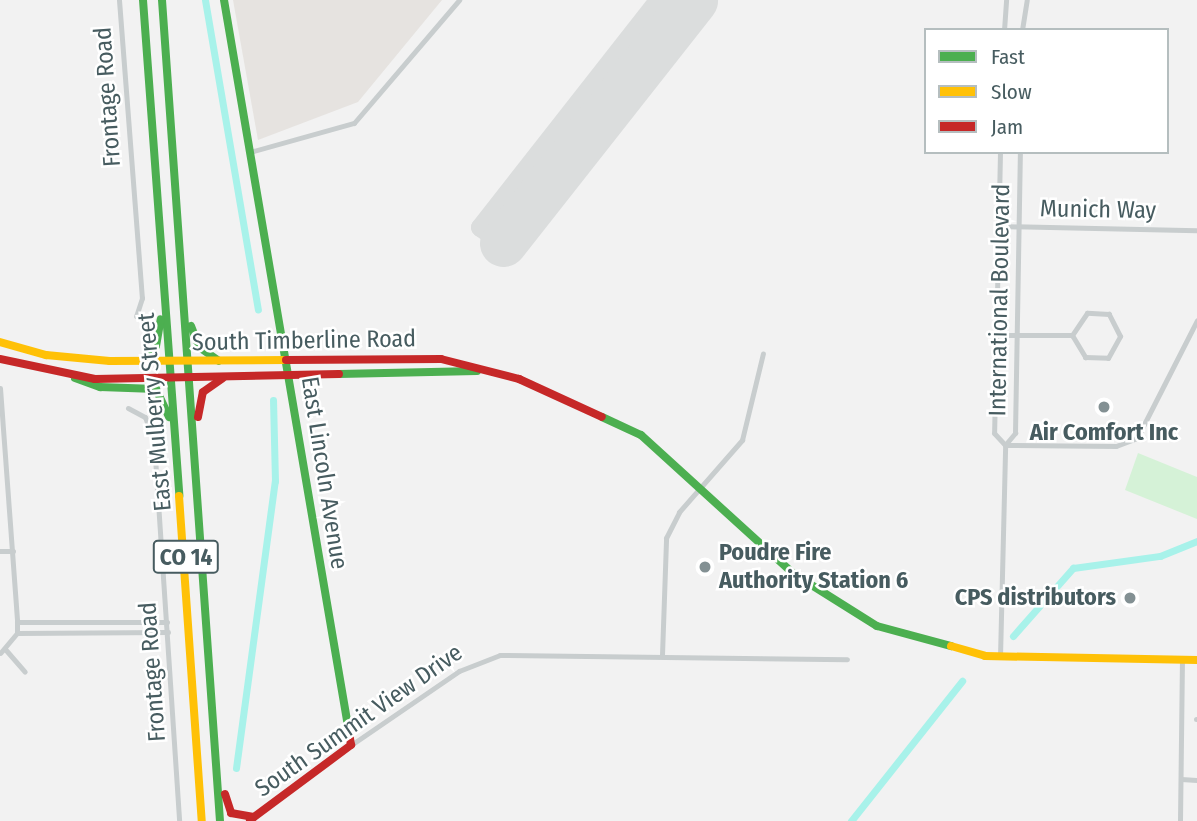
<!DOCTYPE html>
<style>
body{margin:0}
#map{position:relative;width:1197px;height:821px;overflow:hidden;background:#f2f2f2;font-family:"Fira Sans Condensed",sans-serif}
div>[style]{position:absolute}
[style*='--x']{left:calc(var(--x)*1px);top:calc(var(--y)*1px);width:calc(var(--w)*1px);rotate:calc(var(--a)*1deg)}
.commercial>*{inset:0;background:#e6e3e0}
.green>*{inset:0;background:#d5f2d7}
.canal>*{height:7px;margin:-3.5px;padding:0 3.5px;transform-origin:3.5px;border-radius:3.5px;background:#a8f2ea}
.taxiway>*{height:19px;margin:-9.5px;padding:0 9.5px;transform-origin:9.5px;border-radius:9.5px;background:#dbdddd}
.runway>*{height:47px;margin:-23.5px;padding:0 23.5px;transform-origin:23.5px;border-radius:23.5px;background:#dbdddd}
.street>*{height:5px;margin:-2.5px;padding:0 2.5px;transform-origin:2.5px;border-radius:2.5px;background:#c8cdce}
.fast>*{height:8px;margin:-4px;padding:0 4px;transform-origin:4px;border-radius:4px;background:#4caf50}
.slow>*{height:8px;margin:-4px;padding:0 4px;transform-origin:4px;border-radius:4px;background:#ffc107}
.jam>*{height:8px;margin:-4px;padding:0 4px;transform-origin:4px;border-radius:4px;background:#c62828}
.dots>*{width:19px;height:19px;translate:-50% -50%;box-sizing:border-box;border:4px solid #fff;border-radius:50%}
span{translate:-50% -50%;white-space:nowrap;text-align:center;line-height:1.15;-webkit-text-stroke:5px #fff;paint-order:stroke}
.shield-label span{padding:2px 5px;background:#fff;border:2px solid;border-radius:5px;-webkit-text-stroke-width:0}
.shield-label{font-size:23px;color:#475c60;font-weight:700}
.street-label{font-size:24px;color:#475c60}
.poi-label{font-size:24px;color:#475c60;font-weight:700}
.left{translate:0 -50%;text-align:left}
.right{translate:-100% -50%;text-align:right}
.legend{position:absolute;left:924px;top:28px;width:245px;height:126px;box-sizing:border-box;background:#fff;border:2px solid #b5bebf;margin:0;padding:9px 12px;list-style:none;font-size:21px;color:#475c60}
.legend li{display:flex;align-items:center;gap:14px;height:35px}
.legend b{width:35px;border:2px solid #b5bebf}
</style>
<div id="map">
<div class="commercial">
<div style="clip-path:polygon(233px 0,442px 0,358px 102px,258px 140px)"></div>
</div>
<div class="green">
<div style="clip-path:polygon(1138px 453px,1197px 477px,1197px 519px,1125px 490px)"></div>
</div>
<div class="canal">
<div style="--x:205;--y:0;--w:314;--a:80.3"></div>
<div style="--x:1013;--y:636;--w:91;--a:-48.6"></div>
<div style="--x:1073;--y:568;--w:88;--a:-7.9"></div>
<div style="--x:1160;--y:556;--w:40;--a:-22"></div>
<div style="--x:236;--y:768;--w:290;--a:-82.3"></div>
<div style="--x:275;--y:481;--w:81;--a:-91.4"></div>
<div style="--x:851;--y:821;--w:179;--a:-51.6"></div>
</div>
<div class="taxiway">
<div style="--x:503;--y:243;--w:28;--a:-145"></div>
<div style="--x:480;--y:227;--w:288;--a:-51.9"></div>
</div>
<div class="runway">
<div style="--x:503;--y:243;--w:309;--a:-51.8"></div>
</div>
<div class="street">
<div style="--x:119;--y:0;--w:299;--a:85.6"></div>
<div style="--x:142;--y:298;--w:19;--a:108"></div>
<div style="--x:1004;--y:30;--w:30;--a:-86"></div>
<div style="--x:1022;--y:30;--w:30;--a:-81"></div>
<div style="--x:250;--y:152;--w:108;--a:-15.6"></div>
<div style="--x:354;--y:123;--w:162;--a:-49.5"></div>
<div style="--x:1000;--y:152;--w:281;--a:91.2"></div>
<div style="--x:994;--y:433;--w:16;--a:47"></div>
<div style="--x:998;--y:226;--w:199;--a:1.2"></div>
<div style="--x:996;--y:335;--w:76;--a:0"></div>
<div style="--x:1072;--y:335;--w:26;--a:59"></div>
<div style="--x:1085;--y:357;--w:23;--a:2"></div>
<div style="--x:1108;--y:358;--w:25;--a:-61"></div>
<div style="--x:1120;--y:336;--w:25;--a:-117"></div>
<div style="--x:1109;--y:314;--w:22;--a:-177"></div>
<div style="--x:1087;--y:313;--w:27;--a:124"></div>
<div style="--x:0;--y:388;--w:235;--a:85.8"></div>
<div style="--x:17;--y:622;--w:11;--a:90"></div>
<div style="--x:17;--y:633;--w:26;--a:130"></div>
<div style="--x:128;--y:408;--w:19;--a:28"></div>
<div style="--x:145;--y:417;--w:27;--a:70"></div>
<div style="--x:154;--y:442;--w:380;--a:86.2"></div>
<div style="--x:1005;--y:445;--w:111;--a:0.5"></div>
<div style="--x:1116;--y:446;--w:22;--a:-21"></div>
<div style="--x:1137;--y:438;--w:132;--a:-63"></div>
<div style="--x:0;--y:551;--w:13;--a:0"></div>
<div style="--x:17;--y:622;--w:150;--a:0"></div>
<div style="--x:17;--y:633;--w:151;--a:-0.4"></div>
<div style="--x:5;--y:649;--w:30;--a:49"></div>
<div style="--x:662;--y:655;--w:117;--a:-88"></div>
<div style="--x:666;--y:538;--w:29;--a:-63"></div>
<div style="--x:679;--y:512;--w:96;--a:-48.8"></div>
<div style="--x:742;--y:440;--w:89;--a:-76.4"></div>
<div style="--x:1000;--y:657;--w:212;--a:-88.6"></div>
<div style="--x:1005;--y:445;--w:16;--a:-50"></div>
<div style="--x:1015;--y:433;--w:281;--a:-89"></div>
<div style="--x:1196;--y:719;--w:1;--a:0"></div>
<div style="--x:351;--y:745;--w:131;--a:-34.4"></div>
<div style="--x:459;--y:671;--w:44;--a:-21.3"></div>
<div style="--x:500;--y:655;--w:347;--a:0.7"></div>
<div style="--x:1181;--y:779;--w:16;--a:4"></div>
<div style="--x:1180;--y:821;--w:161;--a:-89.3"></div>
</div>
<div class="fast">
<div style="--x:143;--y:0;--w:497;--a:85.8"></div>
<div style="--x:162;--y:0;--w:823;--a:85.96"></div>
<div style="--x:224;--y:0;--w:737;--a:80.31"></div>
<div style="--x:191;--y:326;--w:22;--a:69"></div>
<div style="--x:199;--y:347;--w:24;--a:35"></div>
<div style="--x:141;--y:361;--w:21;--a:-45"></div>
<div style="--x:156;--y:346;--w:27;--a:-80"></div>
<div style="--x:339;--y:374;--w:138;--a:-1.2"></div>
<div style="--x:75;--y:378;--w:27;--a:20"></div>
<div style="--x:100;--y:387;--w:56;--a:2"></div>
<div style="--x:156;--y:389;--w:31;--a:65"></div>
<div style="--x:602;--y:417;--w:43;--a:24.8"></div>
<div style="--x:641;--y:435;--w:207;--a:42.3"></div>
<div style="--x:794;--y:574;--w:98;--a:32.1"></div>
<div style="--x:877;--y:626;--w:77;--a:15.1"></div>
</div>
<div class="slow">
<div style="--x:0;--y:342;--w:48;--a:15.8"></div>
<div style="--x:46;--y:355;--w:64;--a:5.4"></div>
<div style="--x:110;--y:361;--w:176;--a:-0.3"></div>
<div style="--x:179;--y:496;--w:326;--a:86"></div>
<div style="--x:951;--y:646;--w:35;--a:16"></div>
<div style="--x:985;--y:656;--w:212;--a:1.1"></div>
</div>
<div class="jam">
<div style="--x:0;--y:359;--w:97;--a:11.9"></div>
<div style="--x:95;--y:379;--w:244;--a:-1.2"></div>
<div style="--x:286;--y:360;--w:155;--a:-0.4"></div>
<div style="--x:441;--y:359;--w:81;--a:14.4"></div>
<div style="--x:519;--y:379;--w:91;--a:24.6"></div>
<div style="--x:198;--y:417;--w:25;--a:-79"></div>
<div style="--x:203;--y:392;--w:24;--a:-35"></div>
<div style="--x:225;--y:794;--w:20;--a:72"></div>
<div style="--x:231;--y:813;--w:23;--a:10"></div>
<div style="--x:250;--y:820;--w:126;--a:-36.6"></div>
<div style="--x:351;--y:745;--w:19;--a:-99"></div>
</div>
<div class="dots">
<div style="left:1104px;top:407px;background:#839093"></div>
<div style="left:705px;top:567px;background:#839093"></div>
<div style="left:1130px;top:598px;background:#839093"></div>
</div>
<div class="shield-label">
<span style="left:186px;top:557px">CO 14</span>
</div>
<div class="street-label">
<span style="left:108px;top:97px;rotate:-94deg">Frontage Road</span>
<span style="left:1098px;top:210px;rotate:1deg">Munich Way</span>
<span style="left:1000px;top:300px;rotate:-89deg">International Boulevard</span>
<span style="left:304px;top:341px;rotate:-1deg">South Timberline Road</span>
<span style="left:155px;top:412px;rotate:-95deg">East Mulberry Street</span>
<span style="left:324px;top:473px;rotate:81deg">East Lincoln Avenue</span>
<span style="left:153px;top:672px;rotate:-94deg">Frontage Road</span>
<span style="left:359px;top:721px;rotate:-35deg">South Summit View Drive</span>
</div>
<div class="poi-label">
<span style="left:1104px;top:433px">Air Comfort Inc</span>
<span class="left" style="left:719px;top:567px">Poudre Fire<br>Authority Station 6</span>
<span class="right" style="left:1116px;top:598px">CPS distributors</span>
</div>
<ul class="legend">
<li><b style="height:9px;background:#4caf50"></b>Fast</li>
<li><b style="height:9px;background:#ffc107"></b>Slow</li>
<li><b style="height:9px;background:#c62828"></b>Jam</li>
</ul>
</div>
